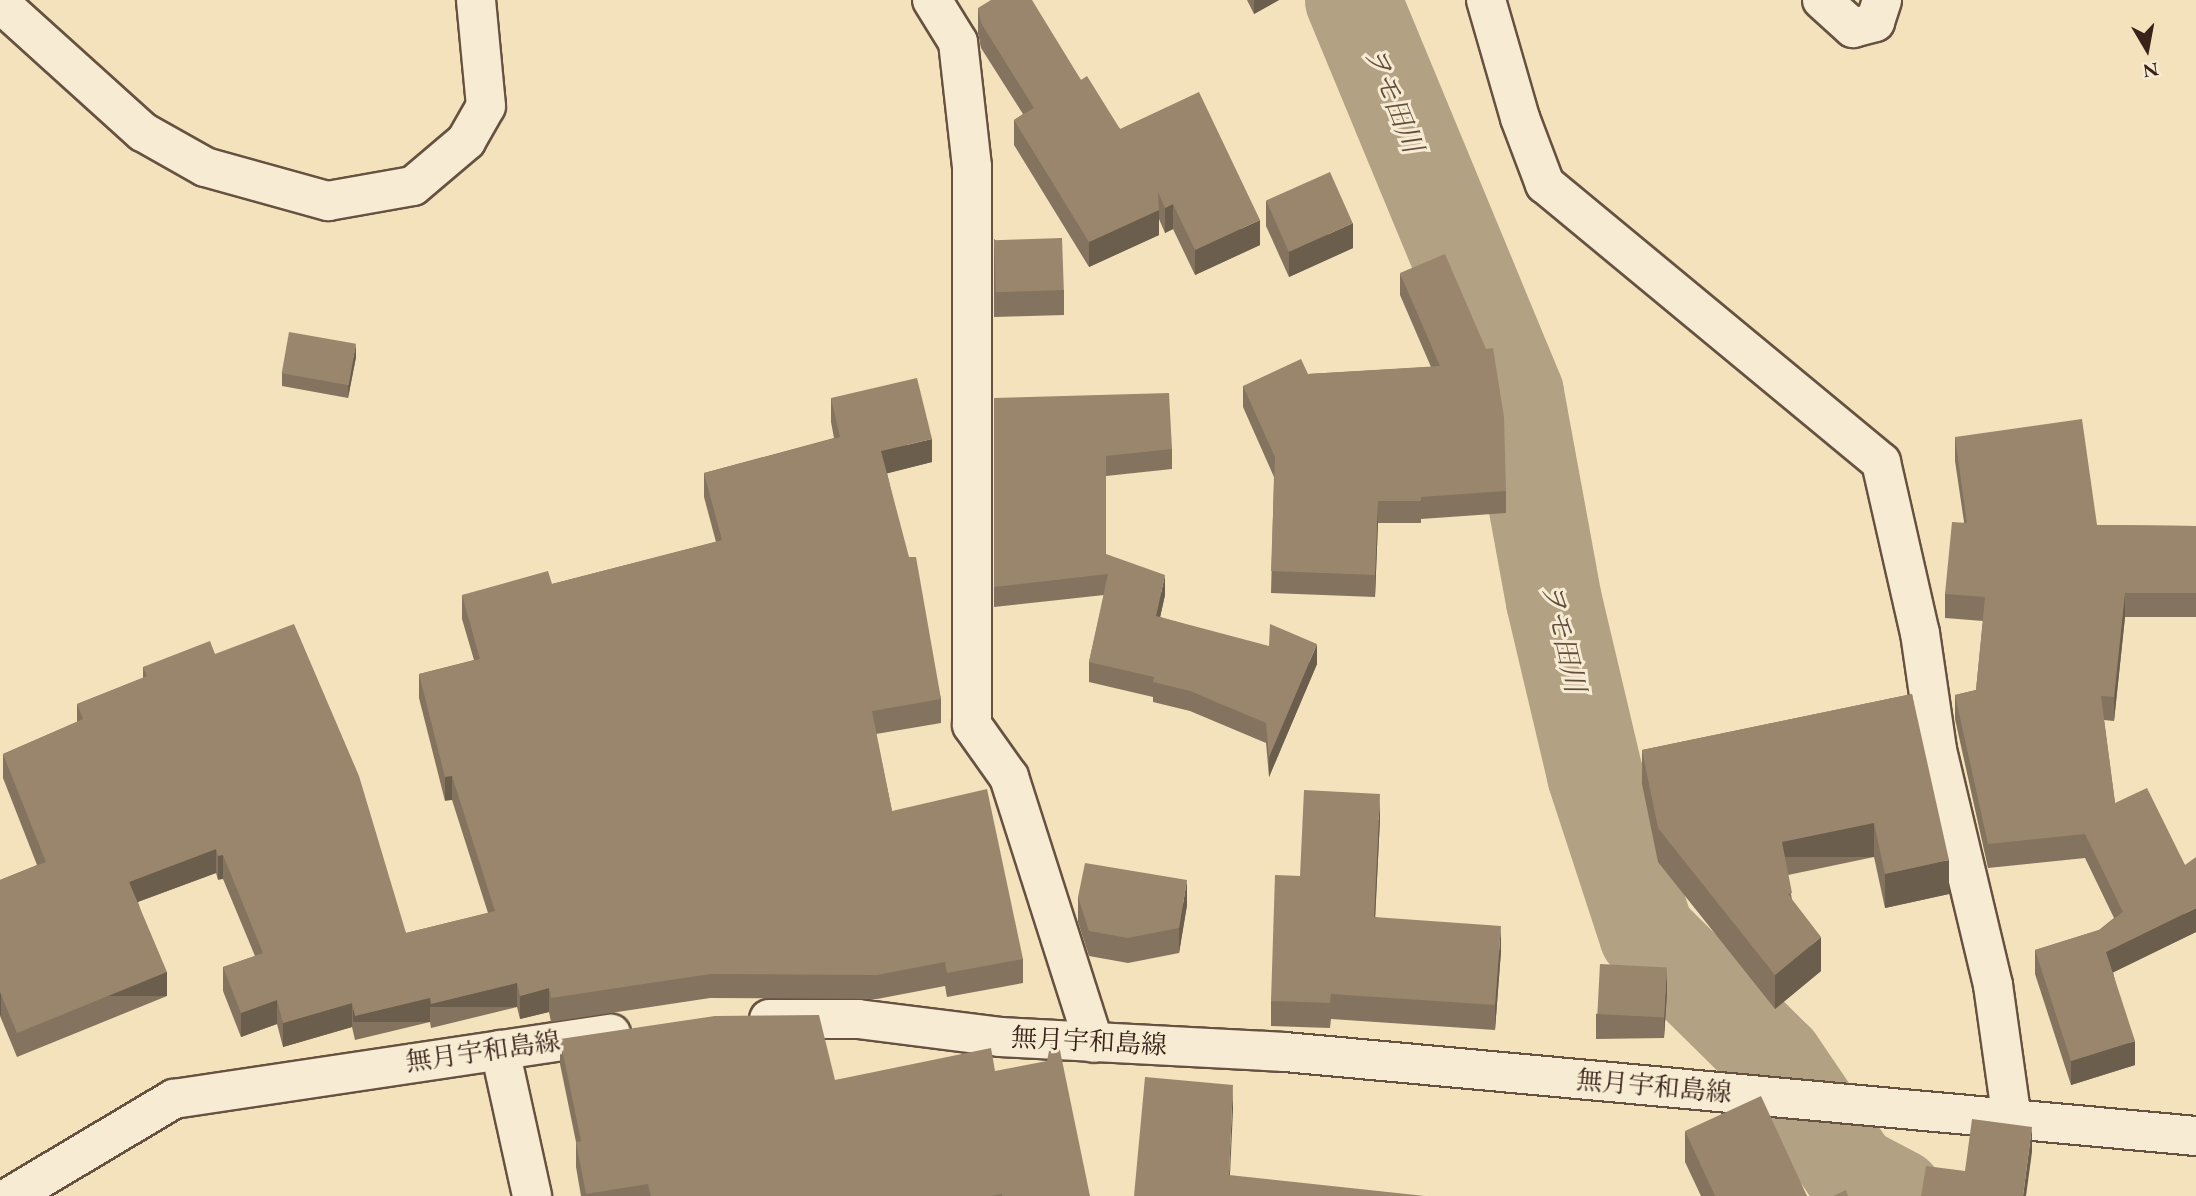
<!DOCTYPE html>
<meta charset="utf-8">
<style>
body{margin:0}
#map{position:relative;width:2196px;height:1196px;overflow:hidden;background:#f3e2bb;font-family:"EB Garamond","Noto Serif JP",serif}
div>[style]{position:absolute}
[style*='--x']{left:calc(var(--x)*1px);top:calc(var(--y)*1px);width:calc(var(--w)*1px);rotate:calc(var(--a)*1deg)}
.river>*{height:96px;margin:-48px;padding:0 48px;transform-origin:48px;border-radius:48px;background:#b3a184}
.roads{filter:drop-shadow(2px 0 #675242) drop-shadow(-2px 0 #675242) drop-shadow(0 2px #675242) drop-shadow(0 -2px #675242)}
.minor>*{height:38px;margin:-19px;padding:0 19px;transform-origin:19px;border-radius:19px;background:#f7ecd3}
.secondary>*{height:38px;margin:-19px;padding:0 19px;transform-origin:19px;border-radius:19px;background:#f7ecd3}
.wall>*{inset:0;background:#84735e}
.shaded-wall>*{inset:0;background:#6b5e4c;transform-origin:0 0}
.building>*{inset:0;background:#99866d;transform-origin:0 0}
span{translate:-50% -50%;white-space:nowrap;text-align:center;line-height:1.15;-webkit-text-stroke:6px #f7ecd3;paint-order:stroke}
.street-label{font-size:26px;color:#382219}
.water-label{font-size:28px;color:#634e3e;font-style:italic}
.north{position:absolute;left:2112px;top:14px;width:70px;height:70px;-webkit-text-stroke:5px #f7ecd3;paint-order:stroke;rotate:170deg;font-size:19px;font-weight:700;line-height:28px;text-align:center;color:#382219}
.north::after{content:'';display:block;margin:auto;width:24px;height:32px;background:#382219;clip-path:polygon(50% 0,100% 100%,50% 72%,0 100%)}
</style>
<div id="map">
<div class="river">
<div style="--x:1353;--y:0;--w:426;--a:67.5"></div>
<div style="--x:1516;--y:394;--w:210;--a:79.6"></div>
<div style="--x:1554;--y:601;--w:179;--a:76.7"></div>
<div style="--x:1595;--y:775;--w:167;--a:71.9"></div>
<div style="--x:1647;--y:934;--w:181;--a:44.6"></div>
<div style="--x:1776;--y:1061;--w:135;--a:55.8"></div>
<div style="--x:1852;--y:1173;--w:50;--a:27.6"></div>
</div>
<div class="roads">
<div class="minor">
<div style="--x:932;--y:0;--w:49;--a:58.2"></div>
<div style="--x:958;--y:42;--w:126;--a:83.6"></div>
<div style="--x:972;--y:167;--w:558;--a:90"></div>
<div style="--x:972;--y:725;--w:64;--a:54.6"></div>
<div style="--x:1009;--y:777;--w:279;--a:72.3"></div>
<div style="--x:1486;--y:0;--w:123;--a:73.9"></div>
<div style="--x:1520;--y:118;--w:71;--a:69.3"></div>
<div style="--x:1545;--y:184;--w:436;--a:39.6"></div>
<div style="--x:1881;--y:462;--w:175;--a:77.2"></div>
<div style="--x:1920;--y:633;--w:118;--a:81.7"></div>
<div style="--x:1937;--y:750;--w:242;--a:76.6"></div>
<div style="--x:1993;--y:985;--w:136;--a:82"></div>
<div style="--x:1822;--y:0;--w:42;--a:42.1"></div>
<div style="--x:1853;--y:28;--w:23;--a:-15"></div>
<div style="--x:1875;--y:22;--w:23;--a:-72"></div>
<div style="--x:0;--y:3;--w:193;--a:42.1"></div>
<div style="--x:143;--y:132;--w:71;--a:29.4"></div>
<div style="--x:205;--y:167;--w:128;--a:15.5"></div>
<div style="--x:328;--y:201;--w:86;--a:-10"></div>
<div style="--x:413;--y:186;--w:70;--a:-40.3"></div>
<div style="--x:466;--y:141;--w:40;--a:-60.3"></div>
<div style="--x:486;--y:106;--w:106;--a:-95.4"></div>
<div style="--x:500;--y:1050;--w:149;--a:77.6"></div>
</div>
<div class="secondary">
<div style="--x:769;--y:1019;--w:89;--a:0"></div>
<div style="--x:858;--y:1019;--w:143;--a:7.2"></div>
<div style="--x:1000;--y:1037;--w:285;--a:3"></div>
<div style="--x:1285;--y:1052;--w:915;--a:5.27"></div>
<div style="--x:11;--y:1196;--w:190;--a:-30.8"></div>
<div style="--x:174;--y:1099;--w:442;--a:-8.5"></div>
</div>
</div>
<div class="wall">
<div style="clip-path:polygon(1247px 0,1279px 0,1254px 14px)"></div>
<div style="clip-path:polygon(978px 8px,1081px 80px,1120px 129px,1260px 245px,1195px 275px,1173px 229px,1165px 233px,1159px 219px,1159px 235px,1089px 267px,1014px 145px,1014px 120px,1023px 114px,981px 48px,978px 33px)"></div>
<div style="clip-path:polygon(1266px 201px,1353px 248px,1289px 277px,1266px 226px)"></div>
<div style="clip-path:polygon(994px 239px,1064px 290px,1064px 315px,994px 317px)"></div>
<div style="clip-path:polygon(1400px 273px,1506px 491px,1506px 513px,1421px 519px,1421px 523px,1378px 523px,1375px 597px,1271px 593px,1274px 477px,1243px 407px,1243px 386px,1308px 374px,1431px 367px,1400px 295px)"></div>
<div style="clip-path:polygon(356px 357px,348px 398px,282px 386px,282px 373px)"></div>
<div style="clip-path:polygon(831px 398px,932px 462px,887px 473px,941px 699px,941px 723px,876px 734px,892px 811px,1023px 959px,1023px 983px,947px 997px,945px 986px,877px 999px,710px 998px,551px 1022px,549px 1012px,520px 1019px,517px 1007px,431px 1028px,430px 1022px,355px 1040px,352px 1027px,283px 1047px,277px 1024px,241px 1037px,223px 991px,223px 967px,255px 956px,223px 879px,218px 880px,216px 873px,138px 902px,167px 996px,17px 1057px,0 1016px,0 880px,37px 865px,3px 778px,3px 754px,77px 722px,77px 704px,143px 678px,143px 667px,215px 654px,406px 933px,488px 913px,452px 800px,445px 801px,419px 698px,419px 674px,474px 660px,462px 619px,462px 595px,552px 584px,716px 542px,704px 497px,704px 473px,834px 438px,831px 422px)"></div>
<div style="clip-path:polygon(994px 398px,1172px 449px,1172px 469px,1106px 476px,1106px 554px,1165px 595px,1160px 617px,1317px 664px,1269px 777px,1266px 743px,1190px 711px,1153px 702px,1153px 697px,1089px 682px,1089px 662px,1104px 595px,994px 607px)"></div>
<div style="clip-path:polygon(1955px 437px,2097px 525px,2196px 526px,2196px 617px,2125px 617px,2114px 721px,2104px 720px,2115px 803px,2196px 932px,2113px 972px,2135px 1065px,2071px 1085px,2035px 974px,2035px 950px,2099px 930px,2114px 918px,2085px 858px,1988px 868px,1955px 719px,1955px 695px,1976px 690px,1983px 621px,1945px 618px,1945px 594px,1964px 522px,1955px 461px)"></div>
<div style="clip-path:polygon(1912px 694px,1949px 894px,1885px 908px,1874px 857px,1788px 875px,1792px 900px,1821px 971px,1775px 1009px,1658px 862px,1642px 784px,1642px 750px)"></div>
<div style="clip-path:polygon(1380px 819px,1375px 917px,1501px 951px,1495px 1030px,1331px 1019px,1330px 1028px,1271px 1026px,1271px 1001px,1300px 876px)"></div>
<div style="clip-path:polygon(1078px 897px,1187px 905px,1179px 953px,1128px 963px,1089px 956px,1078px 922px)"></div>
<div style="clip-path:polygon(1667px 993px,1664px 1038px,1596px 1039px,1596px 1014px)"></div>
<div style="clip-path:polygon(560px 1039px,835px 1080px,995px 1071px,1090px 1196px,581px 1196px,576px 1167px,576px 1142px,560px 1064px)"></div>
<div style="clip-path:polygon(1685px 1131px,1807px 1196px,1701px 1196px,1685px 1162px)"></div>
</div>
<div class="shaded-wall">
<div style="clip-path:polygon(1254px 0,1279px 0,1254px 14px)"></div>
<div style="clip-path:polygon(1173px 204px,1173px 229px,1165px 233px,1165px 208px)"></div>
<div style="clip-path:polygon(1159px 210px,1159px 235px,1089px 267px,1089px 242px)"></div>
<div style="clip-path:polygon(1260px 220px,1260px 245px,1195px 275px,1195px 250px)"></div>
<div style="clip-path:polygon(1353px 223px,1353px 248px,1289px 277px,1289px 252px)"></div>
<div style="clip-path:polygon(356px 344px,356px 357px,348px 398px,348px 385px)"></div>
<div style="clip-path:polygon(932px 439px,932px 462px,881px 475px,881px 451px)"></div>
<div style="clip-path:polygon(1378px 501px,1378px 523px,1375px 597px,1375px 575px)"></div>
<div style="clip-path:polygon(1165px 575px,1165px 595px,1156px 636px,1156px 616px)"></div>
<div style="clip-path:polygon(2125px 593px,2125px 617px,2114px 721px,2114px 697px)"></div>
<div style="clip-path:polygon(1317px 644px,1317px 664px,1269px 777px,1269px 757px)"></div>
<div style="left:452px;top:776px;width:24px;height:7px;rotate:90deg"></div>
<div style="clip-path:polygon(1380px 794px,1380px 819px,1374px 942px,1374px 917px)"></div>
<div style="left:1874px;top:823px;width:34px;height:94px;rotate:90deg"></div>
<div style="clip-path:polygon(216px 849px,216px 873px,129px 905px,129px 882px)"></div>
<div style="left:223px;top:855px;width:24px;height:5px;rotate:90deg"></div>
<div style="clip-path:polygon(1949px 860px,1949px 894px,1885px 908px,1885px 874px)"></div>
<div style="clip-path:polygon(1187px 880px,1187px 905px,1179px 953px,1179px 928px)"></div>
<div style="clip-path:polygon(2196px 908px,2196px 932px,2106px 976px,2106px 952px)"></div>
<div style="clip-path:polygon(1501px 926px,1501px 951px,1495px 1030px,1495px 1005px)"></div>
<div style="clip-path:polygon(1821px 937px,1821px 971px,1775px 1009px,1775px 975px)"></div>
<div style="clip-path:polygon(1667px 968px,1667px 993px,1664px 1038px,1664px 1013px)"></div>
<div style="left:167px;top:972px;width:24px;height:162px;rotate:90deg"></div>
<div style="left:517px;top:983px;width:24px;height:89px;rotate:90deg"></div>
<div style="clip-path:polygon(549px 988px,549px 1012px,520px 1019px,520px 996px)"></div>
<div style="left:1px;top:991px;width:24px;height:1px;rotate:90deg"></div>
<div style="left:430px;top:998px;width:24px;height:77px;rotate:90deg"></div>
<div style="clip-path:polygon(277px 1000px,277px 1024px,241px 1037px,241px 1013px)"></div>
<div style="clip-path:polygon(352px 1003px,352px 1027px,283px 1047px,283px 1023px)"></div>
<div style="clip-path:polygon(2135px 1041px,2135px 1065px,2071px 1085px,2071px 1061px)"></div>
<div style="clip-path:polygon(1233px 1085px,1233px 1110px,1229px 1196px,1229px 1175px)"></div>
<div style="clip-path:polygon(2032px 1127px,2032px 1152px,2026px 1196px,2023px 1196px)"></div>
</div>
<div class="building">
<div style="clip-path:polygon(991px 0,1032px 0,1081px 80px,1087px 76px,1120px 129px,1199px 92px,1260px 220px,1195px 250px,1173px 204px,1165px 208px,1158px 192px,1159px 210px,1089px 242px,1014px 120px,1034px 108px,981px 23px,978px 8px)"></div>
<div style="left:1330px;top:172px;width:56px;height:70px;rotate:66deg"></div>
<div style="left:1062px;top:238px;width:52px;height:68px;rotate:88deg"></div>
<div style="clip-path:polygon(1445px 254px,1486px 349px,1493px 348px,1504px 417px,1506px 491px,1421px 497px,1421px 501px,1378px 501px,1375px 575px,1271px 571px,1275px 457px,1243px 386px,1301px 359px,1308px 374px,1440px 366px,1400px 273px)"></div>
<div style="left:289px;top:332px;width:68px;height:42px;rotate:10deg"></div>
<div style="clip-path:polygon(917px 378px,932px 439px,881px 451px,909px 557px,916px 557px,941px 699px,872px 711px,892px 811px,987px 789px,1023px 959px,947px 973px,945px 962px,877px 975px,710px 974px,551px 998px,549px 988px,520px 996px,517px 983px,431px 1004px,430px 998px,355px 1016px,352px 1003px,283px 1023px,277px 1000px,241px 1013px,223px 967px,263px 953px,223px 855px,218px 856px,216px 849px,129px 882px,167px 972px,17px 1033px,0 992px,0 880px,46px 862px,3px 754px,83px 719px,77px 704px,147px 676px,143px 667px,210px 641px,215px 654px,294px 624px,359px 776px,406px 933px,495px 911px,452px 776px,445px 777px,419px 674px,480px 659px,462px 595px,548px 571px,552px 584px,722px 540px,704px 473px,840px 437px,831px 398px)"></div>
<div style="clip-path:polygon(1169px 393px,1172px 449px,1106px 456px,1106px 554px,1165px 575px,1156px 616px,1269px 646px,1270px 624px,1317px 644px,1269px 757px,1266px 723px,1190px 691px,1153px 682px,1154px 677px,1089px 662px,1108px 574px,994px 587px,994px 398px)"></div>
<div style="clip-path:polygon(2082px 419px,2097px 525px,2196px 526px,2196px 593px,2125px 593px,2114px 697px,2101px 696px,2115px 803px,2147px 788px,2185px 865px,2196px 857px,2196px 908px,2106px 952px,2135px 1041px,2071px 1061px,2035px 950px,2099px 930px,2123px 912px,2085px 834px,1988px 844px,1955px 695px,1976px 690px,1985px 597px,1945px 594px,1952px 522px,1967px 523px,1955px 437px)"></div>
<div style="clip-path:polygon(1912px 694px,1949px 860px,1885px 874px,1874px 823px,1782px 842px,1792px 893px,1788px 894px,1821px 937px,1775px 975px,1658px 828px,1642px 750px)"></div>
<div style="clip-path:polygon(1304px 790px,1380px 794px,1374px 917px,1501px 926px,1495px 1005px,1331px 994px,1330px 1003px,1271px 1001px,1275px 875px,1300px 876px)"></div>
<div style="clip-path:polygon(1085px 863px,1187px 880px,1179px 928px,1128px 938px,1089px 931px,1078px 897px)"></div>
<div style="left:1600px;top:964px;width:67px;height:50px;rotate:3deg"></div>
<div style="clip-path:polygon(819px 1015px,835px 1080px,991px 1048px,995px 1071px,1047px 1061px,1052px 1036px,1057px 1036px,1090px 1196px,1002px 1196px,1002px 1194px,992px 1196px,651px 1196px,648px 1184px,586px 1194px,576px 1142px,581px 1141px,560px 1039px,715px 1016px)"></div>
<div style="clip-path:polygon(1145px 1077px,1233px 1085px,1229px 1175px,1425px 1196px,1134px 1196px)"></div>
<div style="clip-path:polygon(1761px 1096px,1807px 1196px,1715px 1196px,1685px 1131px)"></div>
<div style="clip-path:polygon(1972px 1119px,2032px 1127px,2023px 1196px,1921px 1196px,1926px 1166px,1965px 1171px)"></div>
<div style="clip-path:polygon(1846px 1190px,1848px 1196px,1833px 1196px)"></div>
</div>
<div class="street-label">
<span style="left:1089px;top:1042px;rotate:3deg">無月宇和島線</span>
<span style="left:483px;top:1052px;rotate:-8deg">無月宇和島線</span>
<span style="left:1654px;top:1087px;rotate:5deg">無月宇和島線</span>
</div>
<div class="water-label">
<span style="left:1394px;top:99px;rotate:68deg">ヲモ田川</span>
<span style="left:1564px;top:637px;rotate:77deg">ヲモ田川</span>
</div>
<div class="north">N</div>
</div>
